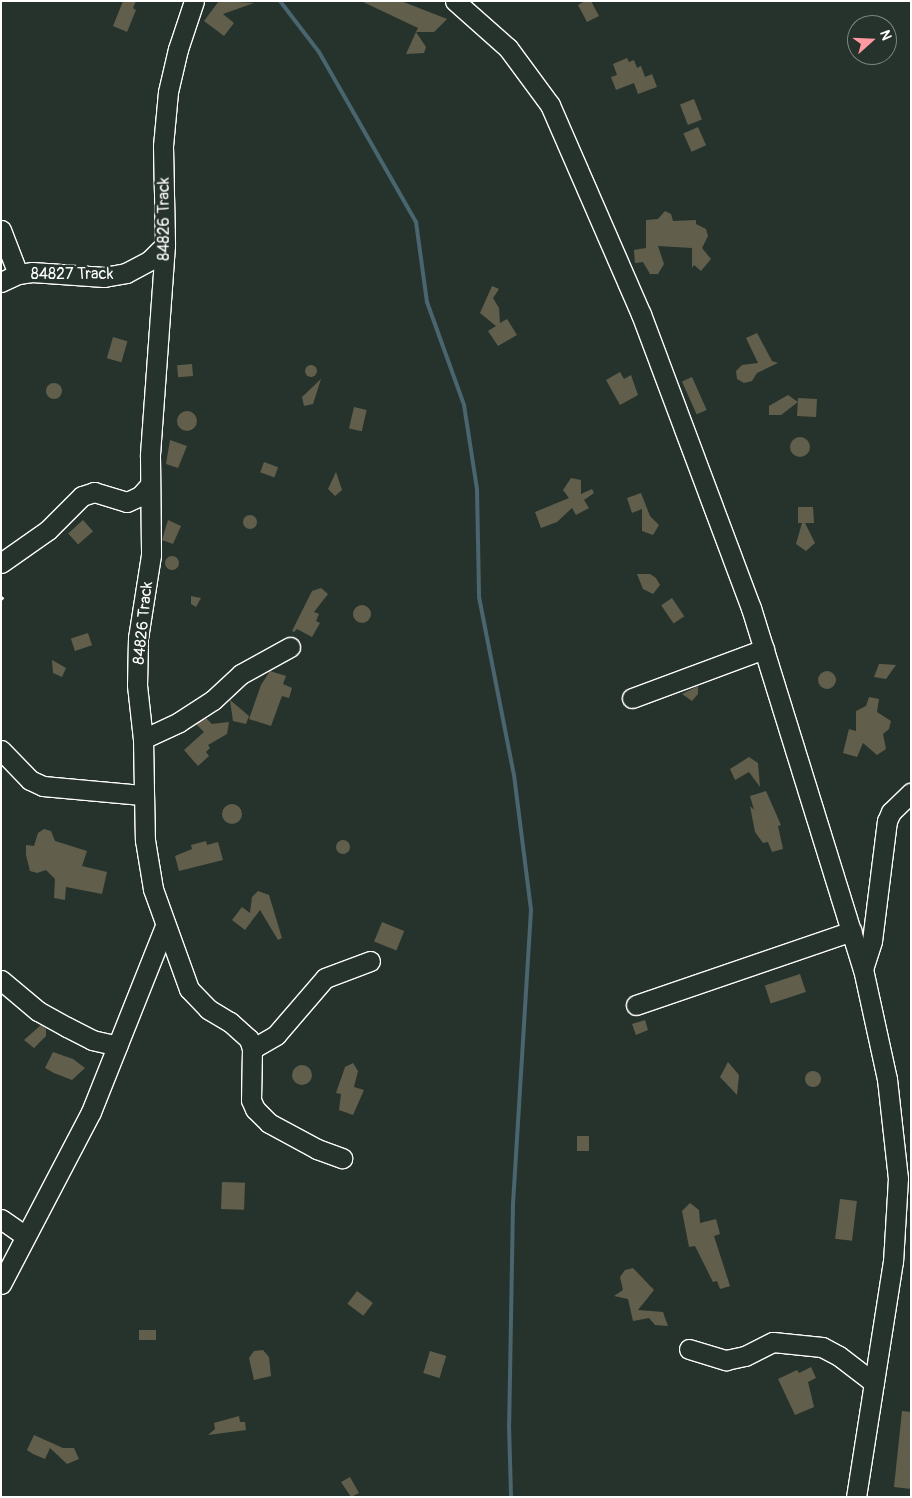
<!DOCTYPE html>
<style>
body{margin:0}
#map{position:relative;width:912px;height:1498px;overflow:hidden;background:#26332d;font-family:Pangolin,sans-serif}
div>[style]{position:absolute}
[style*='--x']{left:calc(var(--x)*1px);top:calc(var(--y)*1px);width:calc(var(--w)*1px);rotate:calc(var(--a)*1deg)}
.stream>*{height:4px;margin:-2px;padding:0 2px;transform-origin:2px;border-radius:2px;background:#49656e}
.building>*{inset:0;background:#615f4b;transform-origin:0 0}
.round{border-radius:50%}
.path>*{height:2.5px;margin-top:-1.25px;transform-origin:0;background:repeating-linear-gradient(90deg,#fff 0 4px,transparent 0 8px)}
.roads{filter:drop-shadow(1px 0 #fff) drop-shadow(-1px 0 #fff) drop-shadow(0 1px #fff) drop-shadow(0 -1px #fff)}
.minor>*{height:19px;margin:-9.5px;padding:0 9.5px;transform-origin:9.5px;border-radius:9.5px;background:#26332d}
span{translate:-50% -50%;white-space:nowrap;text-align:center;line-height:1.15;-webkit-text-stroke:5px #26332d;paint-order:stroke}
.street-label{font-size:16px;color:#fff}
.frame{position:absolute;inset:0;border:2px solid #fff;pointer-events:none}
.north{position:absolute;left:847px;top:15px;width:50px;height:50px;box-sizing:border-box;background:#26332d;border:1px solid #7d8581;border-radius:50%;rotate:70deg;font-size:14px;font-weight:700;line-height:20px;text-align:center;color:#fff}
.north::after{content:'';display:block;margin:auto;width:18px;height:22px;background:#ff9aa2;clip-path:polygon(50% 0,100% 100%,50% 72%,0 100%)}
</style>
<div id="map">
<div class="stream">
<div style="--x:280;--y:1;--w:64;--a:52.6"></div>
<div style="--x:319;--y:52;--w:196;--a:60.3"></div>
<div style="--x:416;--y:222;--w:81;--a:82.2"></div>
<div style="--x:427;--y:302;--w:109;--a:70.2"></div>
<div style="--x:464;--y:405;--w:85;--a:81.2"></div>
<div style="--x:477;--y:489;--w:108;--a:88.9"></div>
<div style="--x:479;--y:597;--w:181;--a:78.9"></div>
<div style="--x:514;--y:775;--w:136;--a:82.8"></div>
<div style="--x:531;--y:910;--w:295;--a:93.5"></div>
<div style="--x:513;--y:1204;--w:220;--a:91"></div>
<div style="--x:509;--y:1424;--w:73;--a:88.4"></div>
</div>
<div class="building">
<div style="clip-path:polygon(123px 1px,136px 1px,133px 8px,136px 10px,127px 32px,113px 26px)"></div>
<div style="clip-path:polygon(219px 1px,254px 3px,223px 14px,234px 23px,224px 36px,204px 21px)"></div>
<div style="clip-path:polygon(361px 1px,401px 1px,447px 19px,434px 32px,416px 32px,418px 28px)"></div>
<div style="clip-path:polygon(585px 1px,591px 1px,599px 16px,587px 22px,578px 5px)"></div>
<div style="clip-path:polygon(416px 32px,426px 47px,424px 53px,406px 54px)"></div>
<div style="clip-path:polygon(627px 58px,629px 62px,634px 60px,637px 68px,641px 66px,645px 77px,652px 74px,657px 87px,638px 94px,634px 83px,616px 90px,611px 77px,617px 75px,613px 64px)"></div>
<div style="left:694px;top:99px;width:22px;height:15px;rotate:69deg"></div>
<div style="left:698px;top:127px;width:20px;height:16px;rotate:66deg"></div>
<div style="clip-path:polygon(665px 211px,671px 214px,673px 221px,696px 220px,696px 224px,706px 229px,708px 236px,702px 248px,711px 259px,701px 271px,694px 265px,692px 268px,692px 248px,658px 246px,664px 264px,658px 274px,650px 274px,643px 262px,635px 263px,634px 250px,646px 248px,646px 220px,658px 219px)"></div>
<div style="clip-path:polygon(492px 286px,499px 289px,493px 298px,499px 308px,500px 323px,507px 319px,517px 335px,498px 346px,488px 331px,496px 326px,480px 313px)"></div>
<div style="clip-path:polygon(757px 333px,772px 361px,778px 363px,757px 373px,752px 381px,744px 383px,737px 379px,736px 371px,742px 365px,758px 363px,746px 338px)"></div>
<div style="left:113px;top:337px;width:15px;height:22px;rotate:16deg"></div>
<div style="left:192px;top:364px;width:12px;height:15px;rotate:85deg"></div>
<div class="round" style="left:305px;top:365px;width:12px;height:12px"></div>
<div style="clip-path:polygon(620px 372px,624px 379px,631px 375px,638px 395px,620px 405px,606px 380px)"></div>
<div style="left:692px;top:377px;width:36px;height:11px;rotate:66deg"></div>
<div style="clip-path:polygon(321px 379px,313px 404px,304px 406px,302px 397px)"></div>
<div class="round" style="left:46px;top:383px;width:16px;height:16px"></div>
<div style="clip-path:polygon(788px 395px,798px 402px,781px 415px,769px 415px,769px 406px)"></div>
<div style="left:798px;top:398px;width:19px;height:18px;rotate:3deg"></div>
<div style="left:354px;top:407px;width:13px;height:22px;rotate:13deg"></div>
<div class="round" style="left:177px;top:411px;width:20px;height:20px"></div>
<div class="round" style="left:790px;top:437px;width:20px;height:20px"></div>
<div style="clip-path:polygon(170px 440px,187px 446px,178px 468px,166px 464px)"></div>
<div style="left:264px;top:462px;width:15px;height:11px;rotate:20deg"></div>
<div style="clip-path:polygon(336px 472px,342px 490px,335px 496px,328px 489px)"></div>
<div style="clip-path:polygon(571px 478px,581px 480px,581px 494px,592px 489px,594px 493px,584px 500px,589px 508px,576px 515px,572px 508px,557px 522px,541px 528px,535px 512px,569px 498px,563px 490px)"></div>
<div style="clip-path:polygon(641px 493px,650px 516px,659px 525px,653px 535px,642px 531px,642px 509px,632px 513px,627px 498px)"></div>
<div style="clip-path:polygon(798px 507px,813px 507px,814px 523px,805px 523px,815px 543px,806px 551px,796px 544px,802px 523px,798px 523px)"></div>
<div class="round" style="left:243px;top:515px;width:14px;height:14px"></div>
<div style="left:83px;top:520px;width:15px;height:20px;rotate:48deg"></div>
<div style="clip-path:polygon(168px 520px,181px 526px,173px 544px,162px 540px)"></div>
<div class="round" style="left:165px;top:556px;width:14px;height:14px"></div>
<div style="clip-path:polygon(637px 574px,650px 574px,656px 578px,660px 585px,653px 594px,643px 589px)"></div>
<div style="clip-path:polygon(321px 588px,328px 594px,314px 612px,319px 614px,316px 621px,320px 623px,312px 637px,297px 629px,294px 632px,292px 631px,312px 591px)"></div>
<div style="clip-path:polygon(191px 596px,201px 598px,196px 607px,191px 604px)"></div>
<div style="left:672px;top:598px;width:22px;height:13px;rotate:56deg"></div>
<div class="round" style="left:353px;top:605px;width:18px;height:18px"></div>
<div style="left:88px;top:633px;width:13px;height:18px;rotate:72deg"></div>
<div style="clip-path:polygon(52px 660px,66px 668px,62px 677px,53px 673px)"></div>
<div style="clip-path:polygon(879px 664px,882px 664px,896px 665px,886px 679px,874px 677px)"></div>
<div style="clip-path:polygon(270px 671px,286px 676px,283px 684px,292px 688px,289px 698px,282px 696px,271px 726px,249px 719px,261px 685px)"></div>
<div class="round" style="left:818px;top:671px;width:18px;height:18px"></div>
<div style="clip-path:polygon(698px 686px,698px 694px,692px 701px,682px 694px)"></div>
<div style="clip-path:polygon(869px 697px,879px 699px,877px 712px,891px 721px,889px 729px,883px 734px,886px 749px,877px 755px,863px 743px,857px 757px,843px 753px,849px 729px,856px 731px,856px 711px,866px 706px)"></div>
<div style="clip-path:polygon(230px 700px,249px 716px,246px 724px,233px 721px)"></div>
<div style="clip-path:polygon(206px 718px,212px 724px,229px 722px,227px 734px,208px 745px,210px 748px,206px 752px,209px 756px,198px 766px,184px 750px,204px 732px,196px 724px)"></div>
<div style="clip-path:polygon(749px 757px,758px 763px,760px 787px,749px 772px,735px 780px,730px 769px)"></div>
<div style="clip-path:polygon(766px 791px,781px 825px,778px 826px,783px 849px,772px 852px,768px 842px,763px 843px,755px 832px,750px 806px,754px 810px,750px 796px)"></div>
<div class="round" style="left:222px;top:804px;width:20px;height:20px"></div>
<div style="clip-path:polygon(44px 829px,51px 831px,55px 841px,87px 851px,82px 866px,107px 872px,102px 894px,66px 887px,65px 900px,54px 898px,55px 879px,46px 870px,37px 873px,30px 871px,26px 855px,26px 845px,34px 846px,38px 833px)"></div>
<div class="round" style="left:336px;top:840px;width:14px;height:14px"></div>
<div style="clip-path:polygon(206px 841px,207px 845px,218px 842px,223px 860px,179px 871px,175px 856px,192px 849px,191px 845px)"></div>
<div style="clip-path:polygon(258px 891px,269px 895px,282px 938px,278px 940px,260px 910px,245px 930px,232px 920px,242px 907px,250px 913px,252px 897px)"></div>
<div style="left:382px;top:922px;width:24px;height:21px;rotate:22deg"></div>
<div style="left:800px;top:974px;width:19px;height:37px;rotate:72deg"></div>
<div style="clip-path:polygon(645px 1020px,648px 1030px,636px 1035px,632px 1024px)"></div>
<div style="clip-path:polygon(41px 1025px,46px 1029px,46px 1036px,34px 1048px,24px 1040px)"></div>
<div style="clip-path:polygon(53px 1052px,73px 1059px,85px 1068px,72px 1080px,54px 1073px,45px 1068px)"></div>
<div style="clip-path:polygon(728px 1062px,739px 1075px,737px 1095px,720px 1077px)"></div>
<div style="clip-path:polygon(353px 1063px,358px 1071px,354px 1087px,364px 1090px,353px 1115px,339px 1110px,341px 1094px,336px 1093px,345px 1067px)"></div>
<div class="round" style="left:292px;top:1065px;width:20px;height:20px"></div>
<div class="round" style="left:805px;top:1071px;width:16px;height:16px"></div>
<div style="left:577px;top:1136px;width:12px;height:15px"></div>
<div style="left:222px;top:1182px;width:23px;height:27px;rotate:2deg"></div>
<div style="left:840px;top:1199px;width:17px;height:40px;rotate:7deg"></div>
<div style="clip-path:polygon(690px 1203px,699px 1210px,700px 1223px,716px 1219px,720px 1234px,714px 1236px,730px 1286px,720px 1289px,717px 1281px,713px 1282px,695px 1246px,689px 1247px,682px 1211px)"></div>
<div style="clip-path:polygon(633px 1268px,654px 1290px,638px 1310px,663px 1312px,668px 1326px,655px 1325px,649px 1318px,633px 1321px,628px 1299px,614px 1296px,623px 1290px,620px 1277px,625px 1270px)"></div>
<div style="left:357px;top:1291px;width:20px;height:16px;rotate:37deg"></div>
<div style="left:139px;top:1330px;width:17px;height:10px"></div>
<div style="clip-path:polygon(263px 1350px,269px 1357px,271px 1376px,254px 1380px,249px 1358px,254px 1351px)"></div>
<div style="left:430px;top:1351px;width:17px;height:23px;rotate:17deg"></div>
<div style="clip-path:polygon(811px 1367px,816px 1378px,808px 1382px,814px 1407px,795px 1415px,778px 1379px,797px 1370px,799px 1373px)"></div>
<div style="clip-path:polygon(902px 1411px,911px 1412px,911px 1489px,894px 1487px)"></div>
<div style="clip-path:polygon(239px 1416px,240px 1422px,245px 1422px,246px 1430px,208px 1435px,215px 1429px,214px 1423px)"></div>
<div style="clip-path:polygon(34px 1435px,63px 1448px,74px 1448px,79px 1459px,67px 1464px,50px 1448px,45px 1459px,33px 1454px,27px 1450px)"></div>
<div style="clip-path:polygon(350px 1477px,359px 1493px,351px 1497px,341px 1482px)"></div>
</div>
<div class="path">
<div style="--x:1;--y:599;--w:3;--a:-45"></div>
</div>
<div class="roads">
<div class="minor">
<div style="--x:194;--y:1;--w:51;--a:108.4"></div>
<div style="--x:178;--y:49;--w:44;--a:103.1"></div>
<div style="--x:168;--y:92;--w:54;--a:95.3"></div>
<div style="--x:163;--y:146;--w:99;--a:88.8"></div>
<div style="--x:165;--y:245;--w:212;--a:94.1"></div>
<div style="--x:150;--y:456;--w:99;--a:89.4"></div>
<div style="--x:151;--y:555;--w:84;--a:98.9"></div>
<div style="--x:138;--y:638;--w:47;--a:91.2"></div>
<div style="--x:137;--y:685;--w:54;--a:83.7"></div>
<div style="--x:143;--y:739;--w:101;--a:88.9"></div>
<div style="--x:145;--y:840;--w:50;--a:80.7"></div>
<div style="--x:153;--y:889;--w:106;--a:70.2"></div>
<div style="--x:189;--y:989;--w:28;--a:46"></div>
<div style="--x:208;--y:1009;--w:26;--a:31"></div>
<div style="--x:230;--y:1022;--w:25;--a:42"></div>
<div style="--x:249;--y:1039;--w:10;--a:73"></div>
<div style="--x:252;--y:1049;--w:51;--a:91.1"></div>
<div style="--x:251;--y:1100;--w:10;--a:66"></div>
<div style="--x:255;--y:1109;--w:20;--a:45"></div>
<div style="--x:269;--y:1123;--w:55;--a:28.4"></div>
<div style="--x:317;--y:1149;--w:27;--a:20"></div>
<div style="--x:455;--y:1;--w:71;--a:41.6"></div>
<div style="--x:508;--y:48;--w:71;--a:53.6"></div>
<div style="--x:550;--y:105;--w:228;--a:66.5"></div>
<div style="--x:641;--y:314;--w:314;--a:69.5"></div>
<div style="--x:751;--y:608;--w:378;--a:72.8"></div>
<div style="--x:863;--y:969;--w:113;--a:77.7"></div>
<div style="--x:887;--y:1079;--w:100;--a:83.7"></div>
<div style="--x:898;--y:1178;--w:83;--a:93.4"></div>
<div style="--x:893;--y:1261;--w:239;--a:98.9"></div>
<div style="--x:1;--y:230;--w:47;--a:68.9"></div>
<div style="--x:1;--y:282;--w:19;--a:-25"></div>
<div style="--x:18;--y:274;--w:14;--a:-8"></div>
<div style="--x:32;--y:272;--w:72;--a:4"></div>
<div style="--x:104;--y:277;--w:22;--a:-10"></div>
<div style="--x:126;--y:273;--w:27;--a:-28"></div>
<div style="--x:150;--y:260;--w:21;--a:-45"></div>
<div style="--x:1;--y:563;--w:57;--a:-35.1"></div>
<div style="--x:48;--y:530;--w:48;--a:-45"></div>
<div style="--x:82;--y:496;--w:13;--a:-18"></div>
<div style="--x:94;--y:492;--w:34;--a:17"></div>
<div style="--x:127;--y:502;--w:14;--a:-25"></div>
<div style="--x:140;--y:496;--w:15;--a:-48"></div>
<div style="--x:632;--y:698;--w:141;--a:-20.4"></div>
<div style="--x:143;--y:739;--w:40;--a:-25"></div>
<div style="--x:179;--y:722;--w:40;--a:-32.9"></div>
<div style="--x:213;--y:700;--w:38;--a:-43"></div>
<div style="--x:241;--y:674;--w:56;--a:-28.9"></div>
<div style="--x:1;--y:750;--w:42;--a:46"></div>
<div style="--x:30;--y:780;--w:14;--a:25"></div>
<div style="--x:43;--y:786;--w:99;--a:5.2"></div>
<div style="--x:863;--y:969;--w:29;--a:-72"></div>
<div style="--x:872;--y:941;--w:121;--a:-82.9"></div>
<div style="--x:887;--y:821;--w:10;--a:-66"></div>
<div style="--x:891;--y:812;--w:28;--a:-44"></div>
<div style="--x:1;--y:980;--w:48;--a:40"></div>
<div style="--x:38;--y:1011;--w:33;--a:29"></div>
<div style="--x:67;--y:1027;--w:28;--a:27"></div>
<div style="--x:92;--y:1040;--w:26;--a:13"></div>
<div style="--x:636;--y:1005;--w:228;--a:-18.9"></div>
<div style="--x:252;--y:1049;--w:28;--a:-30"></div>
<div style="--x:276;--y:1035;--w:75;--a:-49.3"></div>
<div style="--x:325;--y:978;--w:48;--a:-20.7"></div>
<div style="--x:1;--y:1219;--w:29;--a:35"></div>
<div style="--x:1;--y:1284;--w:194;--a:-62.4"></div>
<div style="--x:91;--y:1112;--w:200;--a:-68.3"></div>
<div style="--x:689;--y:1349;--w:39;--a:17"></div>
<div style="--x:726;--y:1360;--w:19;--a:-12"></div>
<div style="--x:745;--y:1356;--w:31;--a:-27"></div>
<div style="--x:773;--y:1342;--w:49;--a:5.8"></div>
<div style="--x:822;--y:1347;--w:19;--a:28"></div>
<div style="--x:839;--y:1356;--w:44;--a:37.6"></div>
</div>
</div>
<div class="street-label">
<span style="left:164px;top:219px;rotate:-90deg">84826 Track</span>
<span style="left:72px;top:274px">84827 Track</span>
<span style="left:143px;top:623px;rotate:-84deg">84826 Track</span>
</div>
<div class="frame"></div>
<div class="north">N</div>
</div>
